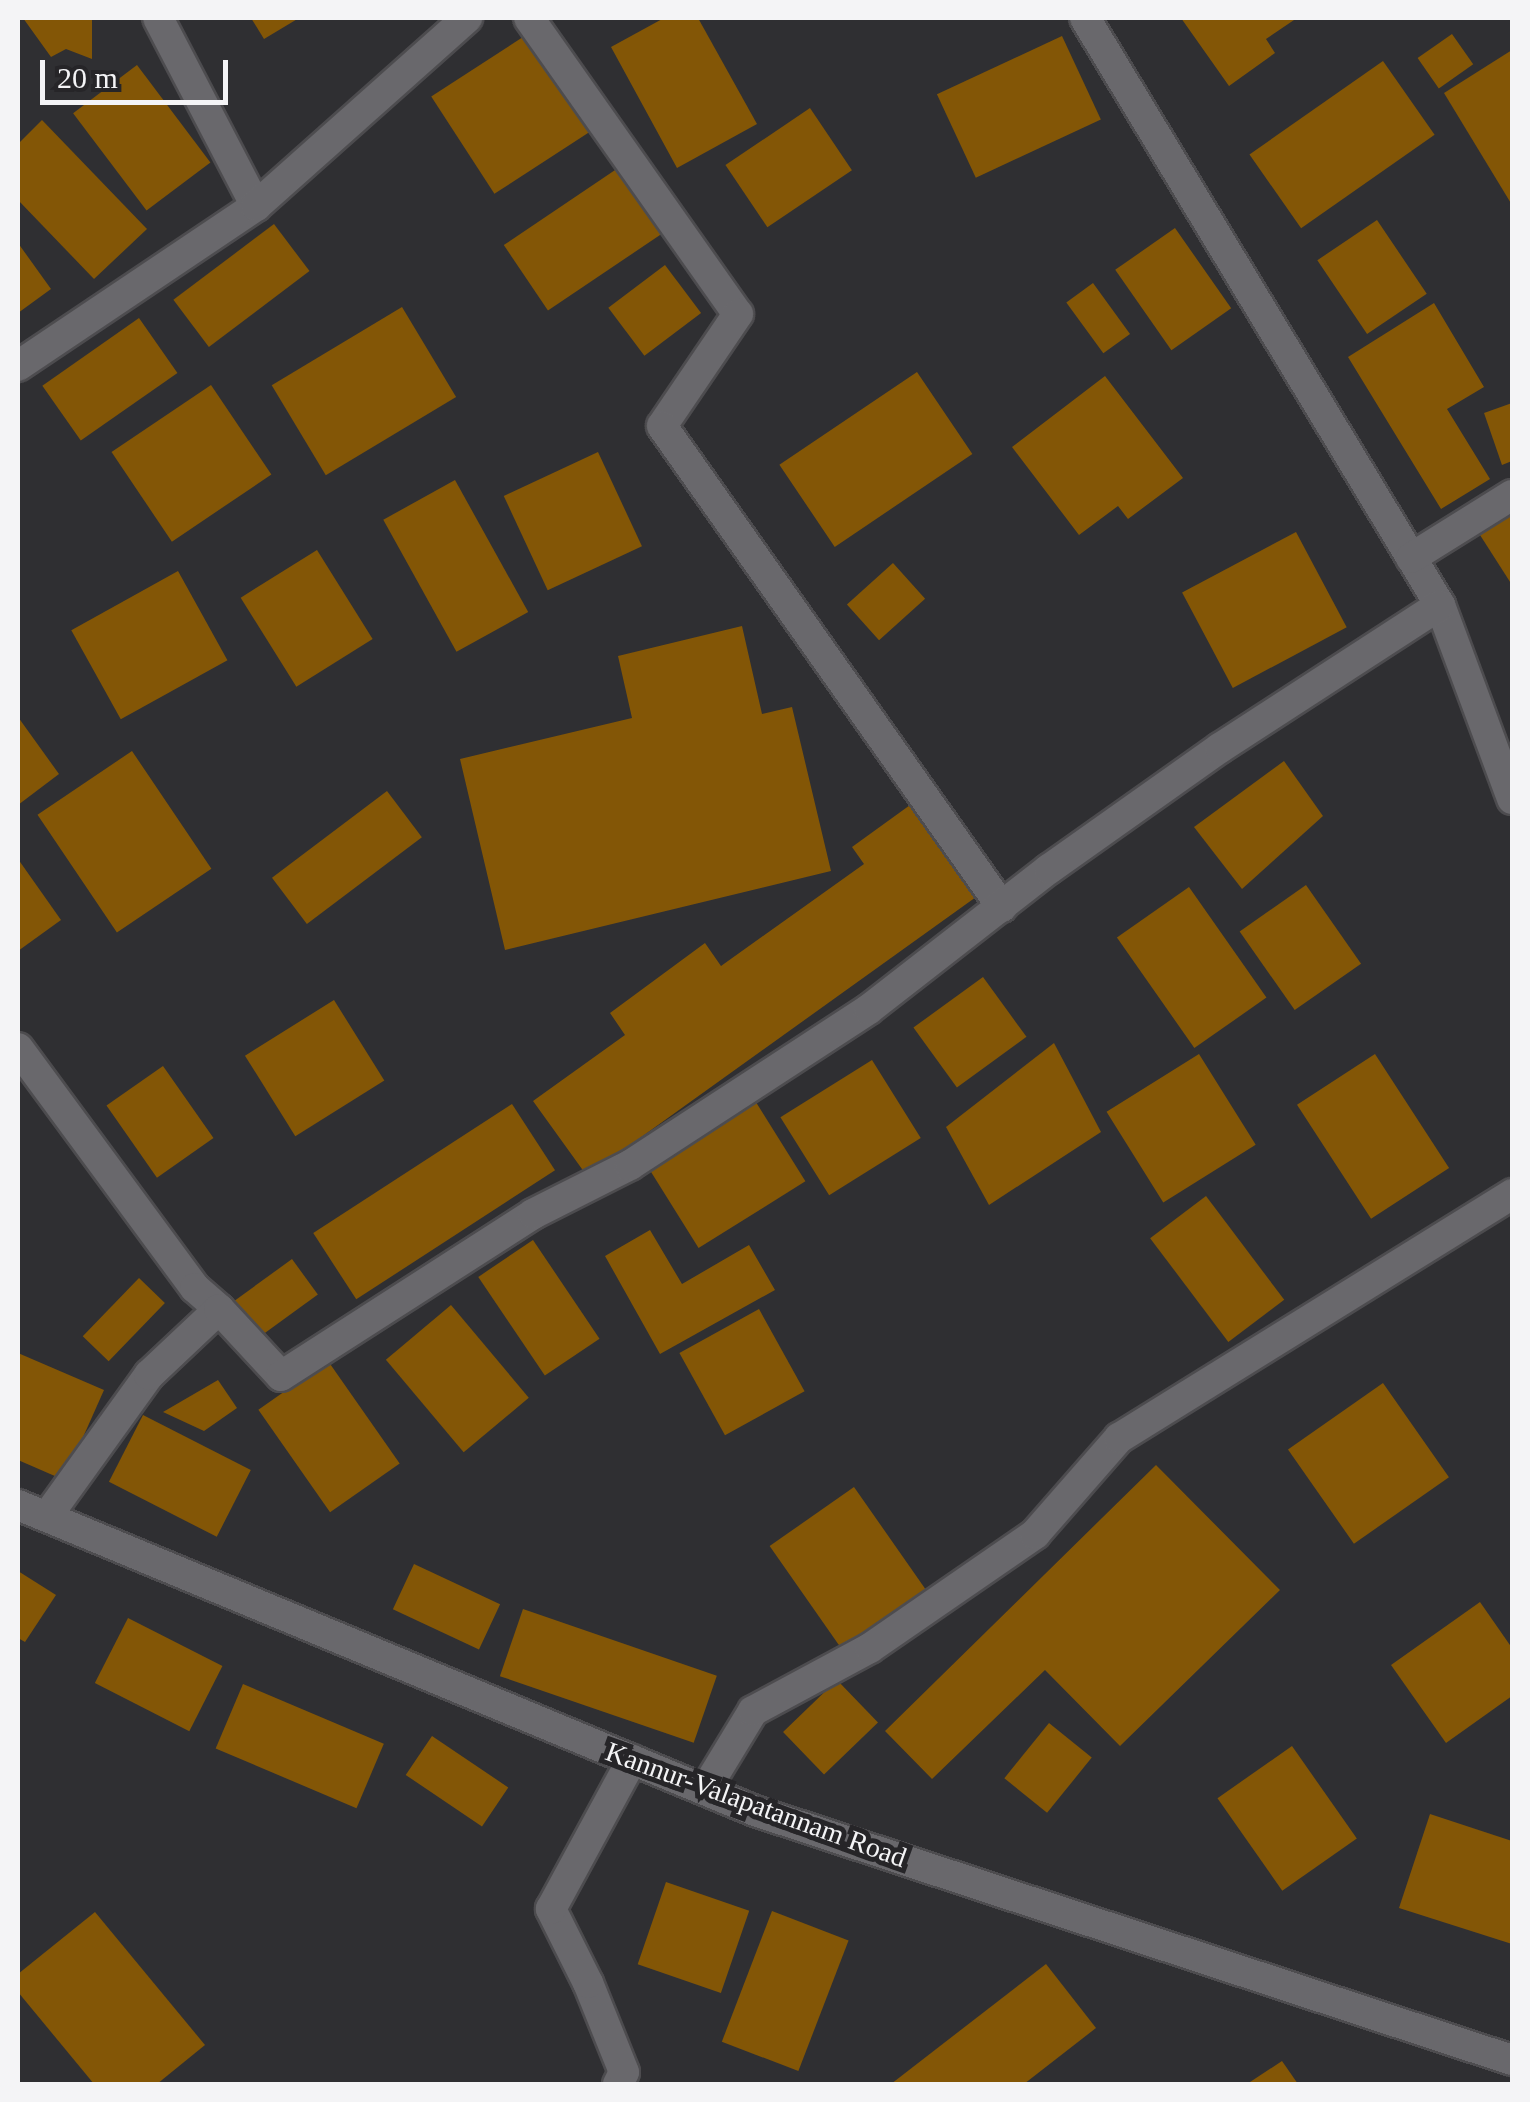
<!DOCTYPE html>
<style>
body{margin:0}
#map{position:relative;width:1530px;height:2102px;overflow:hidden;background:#2f2f32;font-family:"Times New Roman",serif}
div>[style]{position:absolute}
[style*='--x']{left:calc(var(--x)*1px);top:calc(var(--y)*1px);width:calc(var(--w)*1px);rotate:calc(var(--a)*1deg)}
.building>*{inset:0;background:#835606;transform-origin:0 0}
.roads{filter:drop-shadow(2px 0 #4d4c4f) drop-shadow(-2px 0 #4d4c4f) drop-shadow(0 2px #4d4c4f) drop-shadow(0 -2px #4d4c4f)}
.minor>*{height:30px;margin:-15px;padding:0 15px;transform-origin:15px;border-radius:15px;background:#69686c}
.secondary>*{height:30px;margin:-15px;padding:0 15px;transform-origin:15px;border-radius:15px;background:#69686c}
span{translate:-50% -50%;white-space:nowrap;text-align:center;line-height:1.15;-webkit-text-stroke:10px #262528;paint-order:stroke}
.street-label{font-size:28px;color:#f4f4f6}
.frame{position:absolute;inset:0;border:20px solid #f4f4f6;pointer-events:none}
.scale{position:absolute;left:40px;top:60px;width:188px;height:45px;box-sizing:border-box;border:5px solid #f4f4f6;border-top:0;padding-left:12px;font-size:30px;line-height:35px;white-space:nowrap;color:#f4f4f6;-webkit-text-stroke:8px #262528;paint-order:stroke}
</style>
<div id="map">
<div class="building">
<div style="clip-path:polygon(23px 18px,92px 18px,92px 59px,66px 49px,51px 57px)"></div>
<div style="clip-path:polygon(251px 18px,299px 18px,264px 39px)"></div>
<div style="clip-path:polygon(664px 18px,698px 18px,757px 124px,677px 168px,611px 47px)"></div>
<div style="clip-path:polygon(1181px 18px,1297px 18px,1266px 39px,1275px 53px,1229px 86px)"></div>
<div style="left:1452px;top:34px;width:37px;height:42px;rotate:55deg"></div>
<div style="left:526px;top:35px;width:116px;height:113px;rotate:57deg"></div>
<div style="left:1062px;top:36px;width:92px;height:138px;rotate:65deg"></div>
<div style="clip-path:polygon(1512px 50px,1512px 205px,1444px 93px)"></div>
<div style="left:1383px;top:61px;width:90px;height:163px;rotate:55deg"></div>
<div style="left:137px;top:65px;width:122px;height:80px;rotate:53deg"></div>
<div style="left:810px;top:108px;width:75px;height:102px;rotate:56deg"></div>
<div style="clip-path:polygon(42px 120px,147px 229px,94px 279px,18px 200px,18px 144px)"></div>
<div style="left:624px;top:164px;width:79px;height:145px;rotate:56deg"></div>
<div style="left:1377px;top:220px;width:89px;height:72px;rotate:56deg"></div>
<div style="left:274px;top:224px;width:59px;height:126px;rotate:53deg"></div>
<div style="left:1175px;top:228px;width:98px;height:73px;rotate:55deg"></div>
<div style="clip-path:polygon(18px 243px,51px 289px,18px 313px)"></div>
<div style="left:665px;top:265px;width:60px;height:71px;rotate:53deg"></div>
<div style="left:1093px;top:283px;width:63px;height:33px;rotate:54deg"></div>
<div style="clip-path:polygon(1434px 303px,1484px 387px,1447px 409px,1490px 479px,1441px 509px,1348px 357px)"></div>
<div style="left:402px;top:307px;width:105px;height:152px;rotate:59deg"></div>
<div style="left:139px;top:318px;width:67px;height:118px;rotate:55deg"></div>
<div style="left:917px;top:372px;width:99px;height:166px;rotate:56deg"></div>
<div style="clip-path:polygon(1105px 376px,1183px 478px,1128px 519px,1118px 506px,1079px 535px,1012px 447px)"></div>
<div style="left:211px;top:385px;width:108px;height:120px;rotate:56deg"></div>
<div style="clip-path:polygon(1512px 403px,1512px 461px,1502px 465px,1484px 413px)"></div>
<div style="left:598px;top:452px;width:104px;height:104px;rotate:65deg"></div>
<div style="left:455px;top:480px;width:151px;height:82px;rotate:61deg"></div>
<div style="clip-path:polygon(1512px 513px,1512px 585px,1480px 535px)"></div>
<div style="left:1296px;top:532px;width:108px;height:129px;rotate:62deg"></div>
<div style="left:317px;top:550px;width:105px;height:90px;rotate:58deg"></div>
<div style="left:893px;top:563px;width:48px;height:62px;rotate:48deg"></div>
<div style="left:178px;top:571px;width:102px;height:122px;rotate:61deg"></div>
<div style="clip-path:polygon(742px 626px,762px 714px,792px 707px,831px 871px,505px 950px,460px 759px,632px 718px,618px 656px)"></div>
<div style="clip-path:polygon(18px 717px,59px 774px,18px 805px)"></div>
<div style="left:132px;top:751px;width:142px;height:114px;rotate:56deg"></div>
<div style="clip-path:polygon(1284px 761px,1323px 816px,1242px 889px,1194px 827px)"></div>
<div style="left:387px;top:791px;width:58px;height:144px;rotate:53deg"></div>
<div style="clip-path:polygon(917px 800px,983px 892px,587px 1176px,533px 1101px,625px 1035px,610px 1013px,705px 943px,721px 966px,864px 864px,852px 847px)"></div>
<div style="clip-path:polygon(18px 859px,61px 920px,18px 951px)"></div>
<div style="left:1306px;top:885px;width:96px;height:81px;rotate:55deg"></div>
<div style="left:1189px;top:887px;width:135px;height:88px;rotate:55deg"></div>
<div style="left:983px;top:977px;width:74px;height:86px;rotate:54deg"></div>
<div style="left:334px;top:1000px;width:95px;height:105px;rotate:58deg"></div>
<div style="clip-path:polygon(1054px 1043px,1101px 1132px,989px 1205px,946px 1127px)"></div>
<div style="left:1199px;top:1054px;width:107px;height:109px;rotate:58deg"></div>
<div style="left:1375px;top:1054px;width:136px;height:93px;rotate:57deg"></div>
<div style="left:872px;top:1060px;width:92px;height:108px;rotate:58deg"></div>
<div style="left:163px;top:1066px;width:88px;height:69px;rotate:55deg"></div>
<div style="left:754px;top:1099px;width:97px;height:126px;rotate:58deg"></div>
<div style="left:512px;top:1104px;width:79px;height:237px;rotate:57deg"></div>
<div style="left:1206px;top:1196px;width:130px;height:70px;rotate:53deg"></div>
<div style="clip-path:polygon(650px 1230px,682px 1284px,749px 1245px,775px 1290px,660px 1354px,605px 1256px)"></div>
<div style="left:533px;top:1240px;width:119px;height:66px;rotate:56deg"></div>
<div style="left:292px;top:1259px;width:44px;height:77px;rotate:54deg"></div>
<div style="left:139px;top:1278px;width:36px;height:81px;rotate:44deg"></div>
<div style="left:451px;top:1305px;width:121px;height:85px;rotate:50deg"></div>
<div style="left:759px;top:1309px;width:94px;height:91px;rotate:61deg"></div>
<div style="clip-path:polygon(18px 1353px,104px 1390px,64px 1480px,18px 1460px)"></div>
<div style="left:328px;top:1361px;width:125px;height:85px;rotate:55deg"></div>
<div style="clip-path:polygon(218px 1380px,237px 1408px,204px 1431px,163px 1412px)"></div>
<div style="left:1383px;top:1383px;width:115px;height:116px;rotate:55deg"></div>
<div style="left:143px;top:1415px;width:121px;height:75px;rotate:27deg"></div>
<div style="clip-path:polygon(1156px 1465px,1280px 1590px,1120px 1746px,1045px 1670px,932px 1779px,885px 1731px)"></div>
<div style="left:854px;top:1487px;width:125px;height:103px;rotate:55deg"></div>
<div style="left:414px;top:1564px;width:95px;height:50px;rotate:25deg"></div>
<div style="clip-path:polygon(18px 1571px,56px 1595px,25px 1642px,18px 1638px)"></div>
<div style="clip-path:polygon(1480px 1602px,1512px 1648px,1512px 1696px,1446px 1743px,1391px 1665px)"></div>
<div style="left:523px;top:1609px;width:205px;height:71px;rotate:19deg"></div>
<div style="left:128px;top:1618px;width:106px;height:73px;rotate:27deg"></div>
<div style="left:837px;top:1680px;width:59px;height:75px;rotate:46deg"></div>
<div style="left:243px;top:1684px;width:153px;height:70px;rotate:23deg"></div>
<div style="left:1049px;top:1723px;width:55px;height:71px;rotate:39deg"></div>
<div style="left:432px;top:1736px;width:92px;height:47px;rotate:34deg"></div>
<div style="left:1292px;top:1746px;width:113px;height:91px;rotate:55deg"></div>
<div style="clip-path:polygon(1430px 1814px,1512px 1841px,1512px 1944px,1399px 1908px)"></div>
<div style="left:666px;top:1882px;width:88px;height:87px;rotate:19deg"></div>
<div style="left:772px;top:1911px;width:82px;height:140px;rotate:21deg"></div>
<div style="clip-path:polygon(95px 1912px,205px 2045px,157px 2084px,94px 2084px,18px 1992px,18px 1974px)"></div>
<div style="clip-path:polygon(1046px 1964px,1096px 2028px,1024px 2084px,891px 2084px)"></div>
<div style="clip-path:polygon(1282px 2061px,1298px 2084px,1247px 2084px)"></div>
</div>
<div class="roads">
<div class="minor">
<div style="--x:158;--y:18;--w:212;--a:62.5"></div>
<div style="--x:529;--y:18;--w:362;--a:54.8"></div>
<div style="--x:738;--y:314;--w:135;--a:124.2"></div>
<div style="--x:662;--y:426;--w:589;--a:54.75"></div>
<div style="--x:1085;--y:18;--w:686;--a:58.84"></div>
<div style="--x:1440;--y:605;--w:207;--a:69.6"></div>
<div style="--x:18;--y:366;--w:287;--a:-33.9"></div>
<div style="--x:256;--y:206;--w:283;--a:-41.7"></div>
<div style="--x:1411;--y:558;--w:119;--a:-32"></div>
<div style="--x:18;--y:1048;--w:298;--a:53.6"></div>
<div style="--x:195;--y:1288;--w:32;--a:41"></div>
<div style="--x:48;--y:1515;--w:173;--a:-54.2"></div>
<div style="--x:149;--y:1375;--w:96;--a:-43.3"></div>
<div style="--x:219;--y:1309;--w:91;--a:47.2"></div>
<div style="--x:281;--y:1376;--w:300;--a:-32.7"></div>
<div style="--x:533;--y:1214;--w:109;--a:-26.8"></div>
<div style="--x:630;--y:1165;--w:285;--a:-33.1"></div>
<div style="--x:869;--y:1009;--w:228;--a:-37.9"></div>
<div style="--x:1049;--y:869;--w:209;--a:-35.3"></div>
<div style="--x:1220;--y:748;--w:262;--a:-33"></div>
<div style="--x:705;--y:1790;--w:92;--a:-58.7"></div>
<div style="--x:753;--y:1711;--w:133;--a:-28.3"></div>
<div style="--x:870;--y:1648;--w:201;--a:-34.6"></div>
<div style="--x:1035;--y:1534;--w:128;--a:-48.8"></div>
<div style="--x:1119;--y:1438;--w:463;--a:-31.8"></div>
<div style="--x:618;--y:2084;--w:13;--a:-63"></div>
<div style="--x:624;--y:2072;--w:96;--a:-112"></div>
<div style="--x:588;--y:1983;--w:83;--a:-116.6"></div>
<div style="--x:551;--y:1909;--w:170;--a:-61.5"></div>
</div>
<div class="secondary">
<div style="--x:18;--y:1505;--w:798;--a:22.55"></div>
<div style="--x:755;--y:1811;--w:797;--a:18.21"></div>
</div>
</div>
<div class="street-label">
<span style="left:756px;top:1805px;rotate:20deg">Kannur-Valapatannam Road</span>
</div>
<div class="frame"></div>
<div class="scale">20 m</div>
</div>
